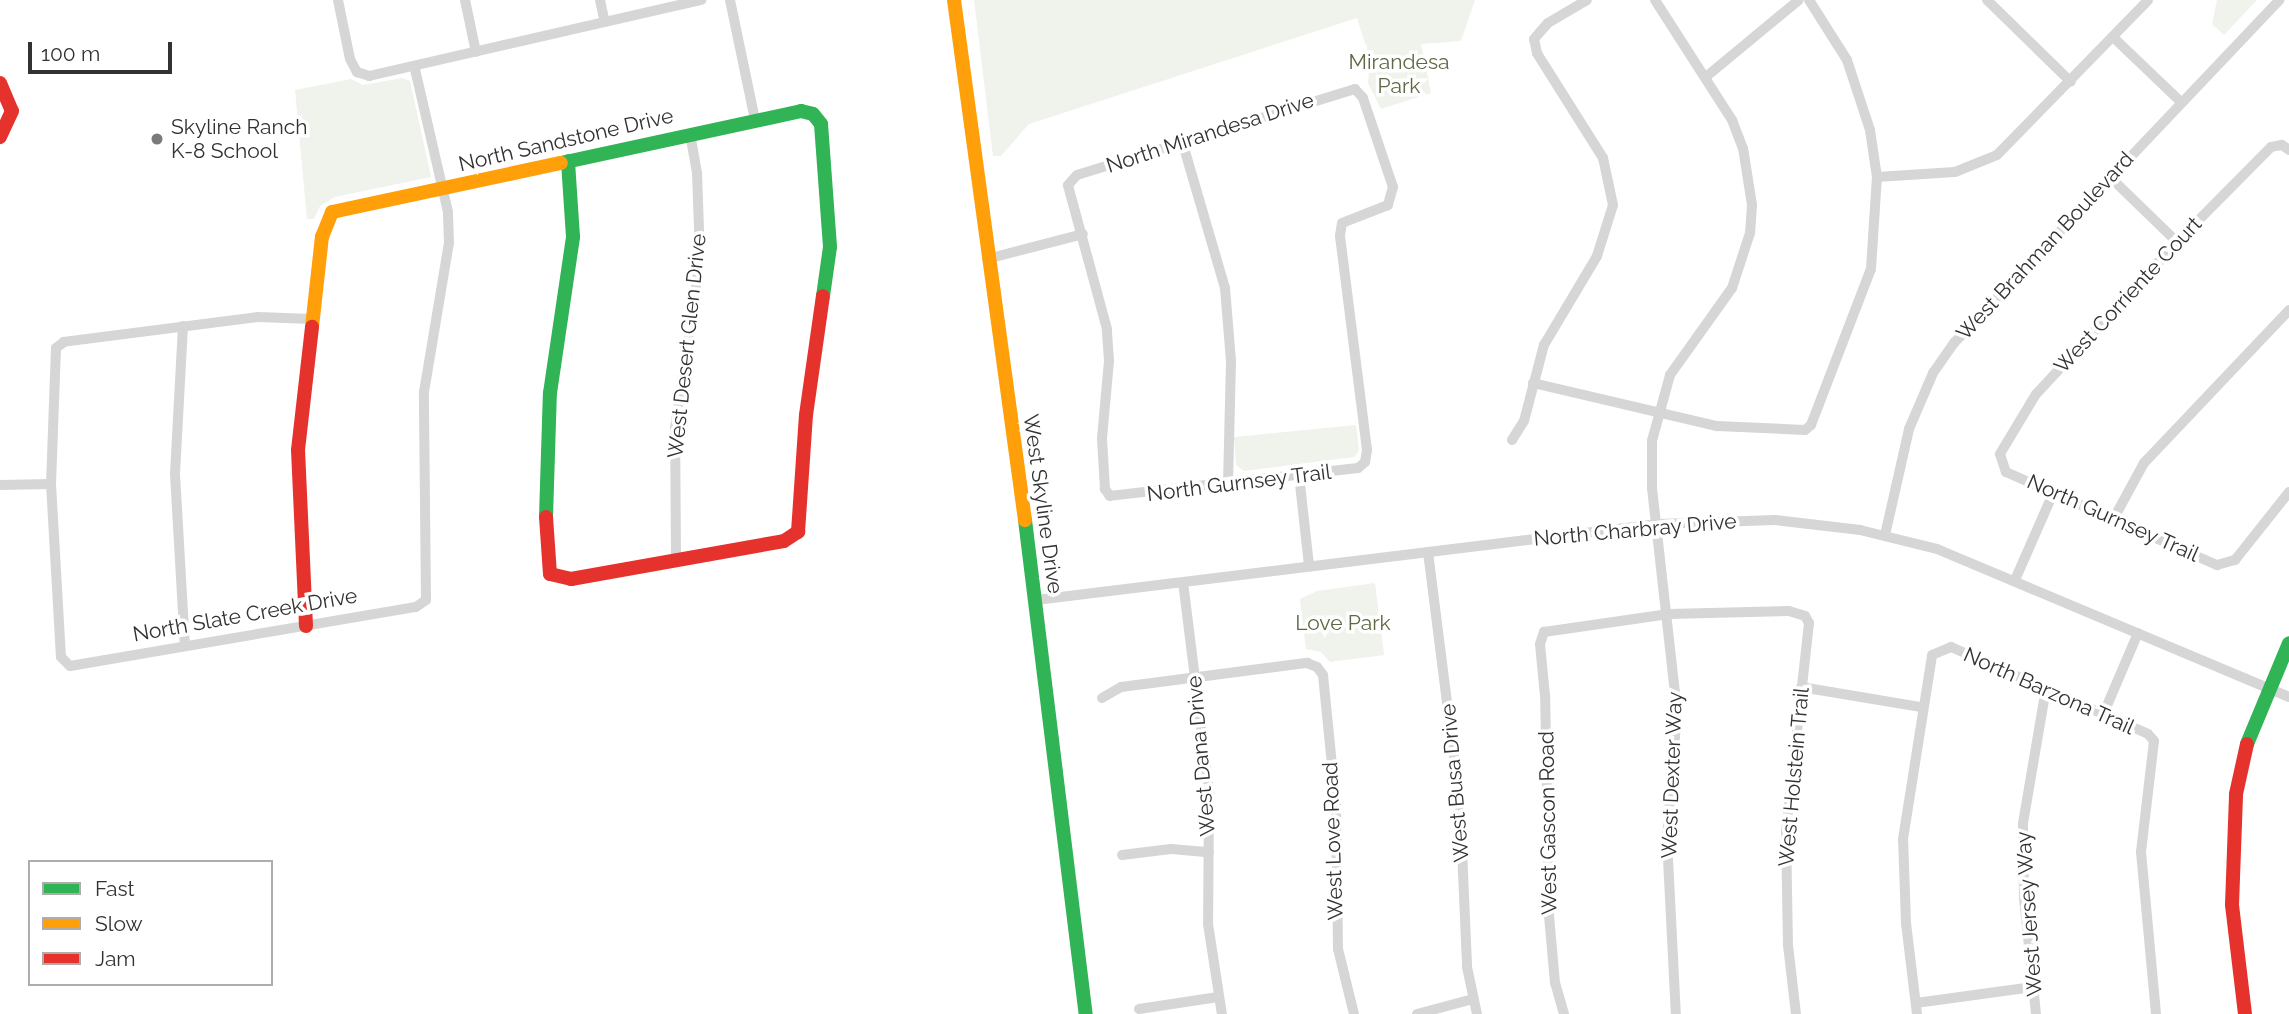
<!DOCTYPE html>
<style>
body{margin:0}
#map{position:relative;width:2289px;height:1014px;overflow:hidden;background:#fff;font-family:Raleway,sans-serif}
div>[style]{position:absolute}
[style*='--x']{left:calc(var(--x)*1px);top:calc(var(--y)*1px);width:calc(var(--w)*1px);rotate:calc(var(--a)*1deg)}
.green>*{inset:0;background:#f0f2ec}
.street>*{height:10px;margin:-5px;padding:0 5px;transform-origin:5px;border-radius:5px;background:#d6d6d6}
.fast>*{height:14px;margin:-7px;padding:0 7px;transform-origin:7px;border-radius:7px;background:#30b455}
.slow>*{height:14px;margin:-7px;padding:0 7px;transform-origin:7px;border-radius:7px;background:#ff9f0a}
.jam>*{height:14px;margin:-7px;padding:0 7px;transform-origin:7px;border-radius:7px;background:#e5322d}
.dots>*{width:19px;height:19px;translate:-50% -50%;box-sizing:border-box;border:4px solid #fff;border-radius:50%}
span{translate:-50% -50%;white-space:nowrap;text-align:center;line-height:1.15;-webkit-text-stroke:7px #fff;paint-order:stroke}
.park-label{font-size:21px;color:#5d6943}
.poi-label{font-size:21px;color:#323232}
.left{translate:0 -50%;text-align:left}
.street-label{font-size:21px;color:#323232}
.legend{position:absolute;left:28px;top:860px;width:245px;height:126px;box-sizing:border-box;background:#fff;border:2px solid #adadad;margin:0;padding:9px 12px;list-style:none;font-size:21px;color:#323232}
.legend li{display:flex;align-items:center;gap:14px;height:35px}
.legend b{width:35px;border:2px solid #adadad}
.scale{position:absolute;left:28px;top:42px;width:144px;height:32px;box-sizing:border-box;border:4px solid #323232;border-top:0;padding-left:9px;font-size:21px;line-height:24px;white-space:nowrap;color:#323232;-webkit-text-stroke:5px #fff;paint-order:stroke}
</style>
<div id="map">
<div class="green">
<div style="clip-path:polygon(974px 0,1475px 0,1461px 41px,1421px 44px,1431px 93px,1381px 109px,1368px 83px,1370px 59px,1357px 18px,1029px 124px,1001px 156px,993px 156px)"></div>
<div style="clip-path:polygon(2217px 0,2257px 0,2224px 35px,2212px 24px)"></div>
<div style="clip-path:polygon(402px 78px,410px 81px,431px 177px,335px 197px,320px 206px,314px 219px,307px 219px,295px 90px,351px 79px,363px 85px)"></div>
<div style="clip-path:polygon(1356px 425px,1359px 451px,1354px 457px,1244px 471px,1236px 465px,1234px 437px)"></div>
<div style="clip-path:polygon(1375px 583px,1384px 655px,1330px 662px,1321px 652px,1306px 649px,1300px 599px,1317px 591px)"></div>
</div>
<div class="street">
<div style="--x:338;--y:0;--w:60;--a:78.5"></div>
<div style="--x:350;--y:59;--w:15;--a:62"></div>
<div style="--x:357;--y:72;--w:13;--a:18"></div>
<div style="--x:369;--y:76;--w:341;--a:-12.9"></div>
<div style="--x:465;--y:0;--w:53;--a:78.1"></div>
<div style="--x:600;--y:0;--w:19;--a:78"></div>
<div style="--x:730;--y:0;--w:123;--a:78.2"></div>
<div style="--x:1655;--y:0;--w:143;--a:57.3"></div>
<div style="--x:1732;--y:120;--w:30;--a:69"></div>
<div style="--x:1743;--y:148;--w:58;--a:81"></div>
<div style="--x:1752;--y:205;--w:28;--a:94"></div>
<div style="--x:1750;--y:233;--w:58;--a:108.1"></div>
<div style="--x:1732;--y:288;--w:107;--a:125.5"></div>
<div style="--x:1670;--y:375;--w:68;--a:105.3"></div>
<div style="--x:1652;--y:441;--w:47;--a:90"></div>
<div style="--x:1652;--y:488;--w:224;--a:83.6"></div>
<div style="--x:1677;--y:711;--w:128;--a:94.5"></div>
<div style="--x:1667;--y:839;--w:175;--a:87.1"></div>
<div style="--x:1987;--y:0;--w:117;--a:44.3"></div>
<div style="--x:2114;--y:38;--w:93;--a:43.7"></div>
<div style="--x:1707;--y:76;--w:119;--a:-39.6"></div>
<div style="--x:1355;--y:89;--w:12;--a:48"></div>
<div style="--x:1363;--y:98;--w:94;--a:71.4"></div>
<div style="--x:1393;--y:187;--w:19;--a:106"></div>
<div style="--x:1388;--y:205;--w:49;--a:158.6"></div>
<div style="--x:1342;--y:223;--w:13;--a:99"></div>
<div style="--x:1340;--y:236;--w:216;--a:82.8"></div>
<div style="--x:1367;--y:450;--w:12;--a:99"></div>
<div style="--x:1365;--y:462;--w:9;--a:139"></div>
<div style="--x:1358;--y:468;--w:250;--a:173.6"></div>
<div style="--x:1110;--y:496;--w:9;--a:-126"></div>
<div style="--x:1105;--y:489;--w:51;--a:-93.4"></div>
<div style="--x:1102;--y:438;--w:77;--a:-84.8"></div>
<div style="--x:1109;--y:361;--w:32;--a:-94"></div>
<div style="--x:1107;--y:329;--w:149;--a:-105.2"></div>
<div style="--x:1068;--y:185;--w:13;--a:-48"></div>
<div style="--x:1077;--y:175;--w:291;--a:-17.2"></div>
<div style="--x:1182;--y:141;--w:153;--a:73.7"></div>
<div style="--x:1225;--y:288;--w:73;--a:85.3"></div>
<div style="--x:1231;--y:361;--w:123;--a:91.4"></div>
<div style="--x:2289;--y:150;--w:9;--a:-144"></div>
<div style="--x:2282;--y:145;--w:11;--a:170"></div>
<div style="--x:2271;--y:147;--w:134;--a:134.7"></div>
<div style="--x:2177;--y:242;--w:207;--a:132.8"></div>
<div style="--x:2036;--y:394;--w:70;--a:121"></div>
<div style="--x:2000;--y:454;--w:19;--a:72"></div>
<div style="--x:2006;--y:472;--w:231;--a:23.8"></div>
<div style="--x:2217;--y:565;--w:19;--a:-16"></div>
<div style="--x:2235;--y:560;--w:87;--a:-51.5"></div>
<div style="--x:1877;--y:177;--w:78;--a:-3.7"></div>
<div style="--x:1955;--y:172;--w:45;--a:-22"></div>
<div style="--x:1997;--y:155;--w:216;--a:-45.7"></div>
<div style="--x:2110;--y:177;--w:93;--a:44.1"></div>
<div style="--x:987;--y:259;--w:99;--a:-14.6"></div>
<div style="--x:311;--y:319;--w:53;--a:-177.8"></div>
<div style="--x:258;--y:317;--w:196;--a:172.7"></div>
<div style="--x:64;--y:342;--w:10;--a:143"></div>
<div style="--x:56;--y:348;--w:136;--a:92.1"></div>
<div style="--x:51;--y:484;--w:173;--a:86.7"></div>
<div style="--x:61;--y:657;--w:13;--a:45"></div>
<div style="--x:70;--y:666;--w:351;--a:-9.7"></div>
<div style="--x:416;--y:607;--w:12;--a:-35"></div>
<div style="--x:426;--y:600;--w:208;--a:-90.6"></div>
<div style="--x:424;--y:392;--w:151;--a:-80.5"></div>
<div style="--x:449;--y:243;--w:31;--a:-92"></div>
<div style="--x:448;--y:212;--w:147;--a:-103"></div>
<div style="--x:183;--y:326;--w:148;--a:93.1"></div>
<div style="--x:175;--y:474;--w:172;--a:86.7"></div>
<div style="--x:1533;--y:383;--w:189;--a:13.2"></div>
<div style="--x:1717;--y:426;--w:88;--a:2.6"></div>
<div style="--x:1805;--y:430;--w:8;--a:-40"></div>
<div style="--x:1811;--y:425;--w:167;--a:-69"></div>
<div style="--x:1871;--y:269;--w:92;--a:-86.3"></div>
<div style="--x:1877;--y:177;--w:48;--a:-98.5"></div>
<div style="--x:1870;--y:130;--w:74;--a:-108.2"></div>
<div style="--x:1847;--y:60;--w:71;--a:-122.3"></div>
<div style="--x:1512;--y:440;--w:22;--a:-58"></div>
<div style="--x:1524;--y:421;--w:79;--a:-75.3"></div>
<div style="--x:1544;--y:345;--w:104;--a:-59.2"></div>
<div style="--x:1597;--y:256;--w:53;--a:-72.6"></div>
<div style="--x:1613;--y:205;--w:48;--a:-102"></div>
<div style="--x:1603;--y:158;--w:124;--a:-122.2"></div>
<div style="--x:1537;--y:53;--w:14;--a:-102"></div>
<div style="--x:1534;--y:39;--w:21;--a:-49"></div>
<div style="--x:1548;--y:23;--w:45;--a:-30.5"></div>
<div style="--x:1299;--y:475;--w:92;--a:83.7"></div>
<div style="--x:0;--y:485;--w:51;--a:-1.1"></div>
<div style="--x:2114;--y:518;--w:63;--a:-61.4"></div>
<div style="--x:2144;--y:463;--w:211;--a:-46.5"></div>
<div style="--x:1885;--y:535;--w:109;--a:-77.2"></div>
<div style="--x:1909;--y:429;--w:61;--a:-66.8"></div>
<div style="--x:1933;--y:373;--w:37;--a:-55"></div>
<div style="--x:1954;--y:343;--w:473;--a:-46.5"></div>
<div style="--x:1428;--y:552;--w:254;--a:82.8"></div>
<div style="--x:1460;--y:804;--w:163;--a:87.5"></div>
<div style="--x:1467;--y:967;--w:48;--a:78"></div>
<div style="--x:676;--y:558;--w:130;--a:-90.4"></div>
<div style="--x:675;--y:428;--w:172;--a:-81.6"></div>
<div style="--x:700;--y:258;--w:85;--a:-92"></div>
<div style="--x:697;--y:173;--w:40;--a:-100"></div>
<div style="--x:2015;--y:580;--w:97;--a:-66.3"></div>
<div style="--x:1183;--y:582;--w:212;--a:82.9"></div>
<div style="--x:1209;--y:792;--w:132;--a:90.4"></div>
<div style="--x:1208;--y:924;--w:91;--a:81.2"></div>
<div style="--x:1036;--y:600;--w:627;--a:-6.97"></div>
<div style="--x:1658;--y:524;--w:117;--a:-2"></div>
<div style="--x:1775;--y:520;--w:86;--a:6.7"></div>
<div style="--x:1860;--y:530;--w:79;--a:13.9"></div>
<div style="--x:1937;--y:549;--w:382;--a:22.8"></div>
<div style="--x:1801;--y:687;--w:122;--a:9.5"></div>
<div style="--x:1102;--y:698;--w:22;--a:-30"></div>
<div style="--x:1121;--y:687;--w:188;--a:-7.4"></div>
<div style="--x:1307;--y:663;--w:11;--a:22"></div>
<div style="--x:1317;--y:667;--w:10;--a:53"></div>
<div style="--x:1323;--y:675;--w:131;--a:84.3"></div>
<div style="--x:1336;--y:805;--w:144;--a:89.2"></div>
<div style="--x:1338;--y:949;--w:67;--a:76.2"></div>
<div style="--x:2103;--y:715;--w:89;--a:-66.9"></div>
<div style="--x:1122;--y:855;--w:49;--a:-7"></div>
<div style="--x:1171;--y:849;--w:38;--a:5"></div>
<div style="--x:1916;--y:1003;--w:118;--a:-7.8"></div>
<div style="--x:1139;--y:1009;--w:80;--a:-8.6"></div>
<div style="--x:1417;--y:1014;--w:58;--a:-15"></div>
<div style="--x:1564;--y:1014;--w:32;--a:-106"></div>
<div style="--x:1555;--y:983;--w:67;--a:-95.1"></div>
<div style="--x:1549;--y:916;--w:220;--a:-91"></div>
<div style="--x:1545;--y:696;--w:52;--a:-95.5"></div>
<div style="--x:1540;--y:644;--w:13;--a:-72"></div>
<div style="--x:1544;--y:632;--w:126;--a:-8.2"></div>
<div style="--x:1669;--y:614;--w:120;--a:-1.4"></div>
<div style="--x:1789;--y:611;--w:17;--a:17"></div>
<div style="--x:1805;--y:616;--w:8;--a:60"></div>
<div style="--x:1809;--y:623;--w:210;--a:96.3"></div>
<div style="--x:1786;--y:832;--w:113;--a:89"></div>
<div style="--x:1788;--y:945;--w:69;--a:83.4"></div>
<div style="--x:1917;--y:1014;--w:92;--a:-96.9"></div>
<div style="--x:1906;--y:923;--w:84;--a:-92"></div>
<div style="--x:1903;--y:839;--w:186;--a:-81"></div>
<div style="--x:1932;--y:655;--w:21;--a:-23"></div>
<div style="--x:1951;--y:647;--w:215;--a:23.8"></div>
<div style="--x:2148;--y:734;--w:9;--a:49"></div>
<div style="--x:2154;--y:741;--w:112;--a:96.7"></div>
<div style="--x:2141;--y:852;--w:163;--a:84.7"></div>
<div style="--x:2036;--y:1014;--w:117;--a:-95.9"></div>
<div style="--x:2024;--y:898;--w:75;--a:-90.8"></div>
<div style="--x:2023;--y:823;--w:136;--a:-80.3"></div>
</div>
<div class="fast">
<div style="--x:561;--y:163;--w:246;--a:-12.2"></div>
<div style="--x:801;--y:111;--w:12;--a:14"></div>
<div style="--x:813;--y:114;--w:13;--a:51"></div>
<div style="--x:821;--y:124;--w:123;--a:85.8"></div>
<div style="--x:830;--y:247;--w:49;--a:98.1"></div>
<div style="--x:546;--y:517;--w:124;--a:-88.2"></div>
<div style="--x:550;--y:393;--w:158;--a:-81.6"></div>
<div style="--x:573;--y:237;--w:76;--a:-93.8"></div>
<div style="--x:1025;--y:520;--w:498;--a:83"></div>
<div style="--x:2247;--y:744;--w:109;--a:-67.4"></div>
</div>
<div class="slow">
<div style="--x:954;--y:0;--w:525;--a:82.23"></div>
<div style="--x:312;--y:327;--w:91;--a:-83.7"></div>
<div style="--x:322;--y:237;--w:27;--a:-68"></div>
<div style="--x:332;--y:212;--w:234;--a:-12.1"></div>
</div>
<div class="jam">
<div style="--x:0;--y:83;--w:30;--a:67"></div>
<div style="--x:12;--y:111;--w:29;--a:115"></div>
<div style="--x:546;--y:517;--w:57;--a:86"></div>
<div style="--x:550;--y:574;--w:22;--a:13"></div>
<div style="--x:571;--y:579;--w:216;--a:-10.1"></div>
<div style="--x:784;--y:541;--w:17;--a:-33"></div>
<div style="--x:798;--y:532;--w:117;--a:-86.1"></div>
<div style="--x:806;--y:415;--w:120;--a:-81.9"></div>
<div style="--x:306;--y:626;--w:176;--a:-92.6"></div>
<div style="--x:298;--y:450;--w:124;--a:-83.5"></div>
<div style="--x:2245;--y:1014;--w:110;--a:-96.8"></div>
<div style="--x:2232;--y:905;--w:111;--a:-87.9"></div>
<div style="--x:2236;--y:794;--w:51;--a:-77.6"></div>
</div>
<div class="dots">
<div style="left:157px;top:139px;background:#7a7a7a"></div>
</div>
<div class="park-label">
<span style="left:1399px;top:74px">Mirandesa<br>Park</span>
<span style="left:1343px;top:623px">Love Park</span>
</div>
<div class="poi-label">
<span class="left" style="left:171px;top:139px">Skyline Ranch<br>K-8 School</span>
</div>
<div class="street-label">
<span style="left:1210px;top:133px;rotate:-18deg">North Mirandesa Drive</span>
<span style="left:566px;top:140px;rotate:-13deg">North Sandstone Drive</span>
<span style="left:2045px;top:246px;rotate:-47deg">West Brahman Boulevard</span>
<span style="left:2128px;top:295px;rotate:-47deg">West Corriente Court</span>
<span style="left:687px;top:346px;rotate:-84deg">West Desert Glen Drive</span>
<span style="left:1239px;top:483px;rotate:-7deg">North Gurnsey Trail</span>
<span style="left:1043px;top:504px;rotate:82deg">West Skyline Drive</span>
<span style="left:2113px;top:518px;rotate:24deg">North Gurnsey Trail</span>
<span style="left:1635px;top:530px;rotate:-5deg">North Charbray Drive</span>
<span style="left:245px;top:615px;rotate:-10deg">North Slate Creek Drive</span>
<span style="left:2049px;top:691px;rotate:24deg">North Barzona Trail</span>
<span style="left:1201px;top:756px;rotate:-95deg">West Dana Drive</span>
<span style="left:1672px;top:775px;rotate:-88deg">West Dexter Way</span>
<span style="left:1794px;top:777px;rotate:-85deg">West Holstein Trail</span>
<span style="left:1455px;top:783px;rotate:-95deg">West Busa Drive</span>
<span style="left:1548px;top:823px;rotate:-91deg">West Gascon Road</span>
<span style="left:1333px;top:841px;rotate:-92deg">West Love Road</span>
<span style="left:2029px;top:914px;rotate:-94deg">West Jersey Way</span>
</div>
<ul class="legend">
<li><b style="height:9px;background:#30b455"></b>Fast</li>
<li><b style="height:9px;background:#ff9f0a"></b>Slow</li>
<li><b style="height:9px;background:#e5322d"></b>Jam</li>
</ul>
<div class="scale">100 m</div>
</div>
